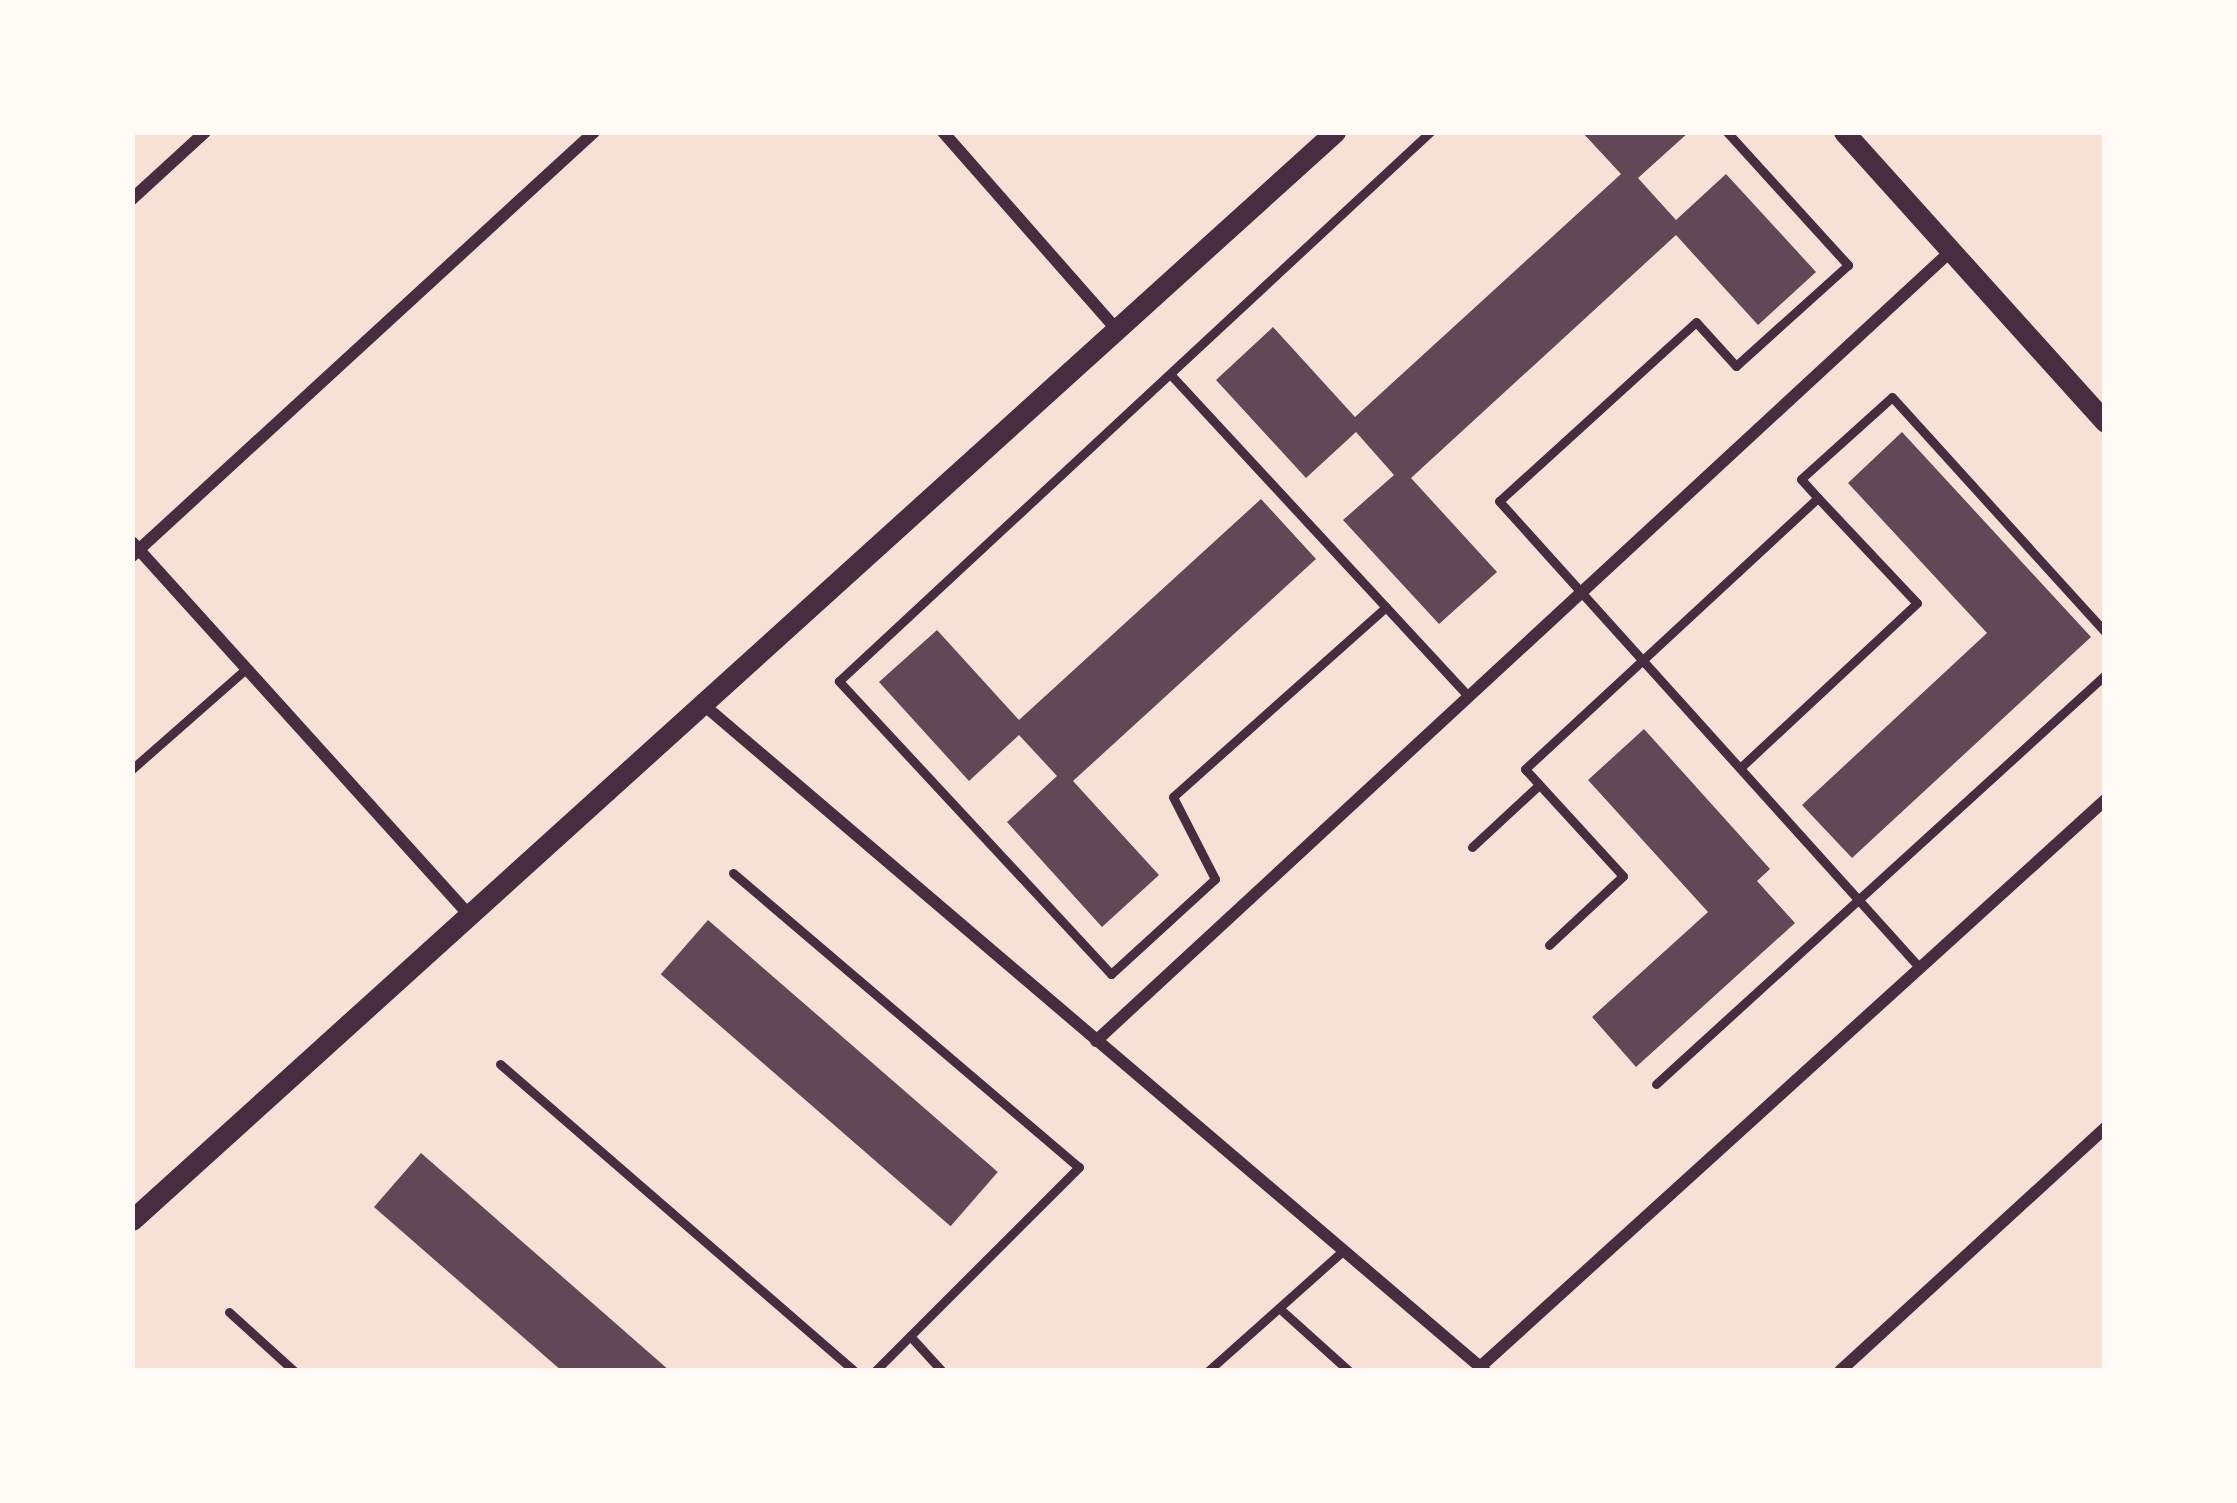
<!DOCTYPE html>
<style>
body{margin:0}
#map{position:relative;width:2237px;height:1503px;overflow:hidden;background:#f7e1d7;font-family:Cabin,sans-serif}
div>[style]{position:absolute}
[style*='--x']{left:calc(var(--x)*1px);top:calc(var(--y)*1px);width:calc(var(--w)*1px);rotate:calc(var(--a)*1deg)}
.building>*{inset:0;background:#644757;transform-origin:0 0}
.service>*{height:9px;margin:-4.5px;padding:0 4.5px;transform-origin:4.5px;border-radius:4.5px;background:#4a2c40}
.minor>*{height:12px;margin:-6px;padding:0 6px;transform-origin:6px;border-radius:6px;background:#4a2c40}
.tertiary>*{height:21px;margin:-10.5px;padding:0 10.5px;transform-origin:10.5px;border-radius:10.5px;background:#4a2c40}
span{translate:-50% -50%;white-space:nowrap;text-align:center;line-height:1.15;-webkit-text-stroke:12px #fffaf5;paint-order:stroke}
.frame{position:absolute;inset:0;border:135px solid #fffaf5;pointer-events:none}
</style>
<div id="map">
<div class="building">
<div style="clip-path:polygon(1582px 132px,1689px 132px,1638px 178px,1676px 220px,1726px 174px,1816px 272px,1758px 325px,1676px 235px,1411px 478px,1497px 572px,1439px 624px,1343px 520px,1394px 475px,1356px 432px,1306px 478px,1216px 380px,1273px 327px,1355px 417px,1621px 174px)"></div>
<div style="clip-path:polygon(1902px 432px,2091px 637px,1852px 858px,1802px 805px,1987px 633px,1848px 483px)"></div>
<div style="clip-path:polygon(1261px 499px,1316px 559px,1073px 781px,1159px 875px,1102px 927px,1007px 822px,1057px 776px,1019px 735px,969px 781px,879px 682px,937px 630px,1019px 720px)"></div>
<div style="clip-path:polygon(1644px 729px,1770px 869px,1757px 881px,1795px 923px,1636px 1067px,1592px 1017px,1708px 912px,1588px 780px)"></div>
<div style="left:708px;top:920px;width:384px;height:72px;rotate:41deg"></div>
<div style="clip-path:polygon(421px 1153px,670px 1371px,562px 1371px,374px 1207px)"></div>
</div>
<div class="service">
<div style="--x:1727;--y:132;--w:180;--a:47.7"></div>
<div style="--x:1848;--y:265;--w:151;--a:138"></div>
<div style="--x:1736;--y:366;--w:59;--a:-132.3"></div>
<div style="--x:1696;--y:322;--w:266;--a:137.7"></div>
<div style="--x:1499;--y:501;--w:629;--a:47.97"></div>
<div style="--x:1170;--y:374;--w:439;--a:47.2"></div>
<div style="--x:1818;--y:498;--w:25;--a:-132"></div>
<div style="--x:1801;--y:479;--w:122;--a:-42"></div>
<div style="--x:1892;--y:397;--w:317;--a:47.8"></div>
<div style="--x:1386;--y:607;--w:285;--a:138.3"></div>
<div style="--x:1173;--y:797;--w:92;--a:62.9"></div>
<div style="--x:1215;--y:879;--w:141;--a:137.6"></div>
<div style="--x:1111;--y:974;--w:400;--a:-132.9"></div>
<div style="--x:839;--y:681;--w:807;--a:-42.89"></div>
<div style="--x:132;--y:769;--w:152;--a:-41.3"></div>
<div style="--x:1472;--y:847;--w:91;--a:-42.8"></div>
<div style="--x:733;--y:873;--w:454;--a:40.4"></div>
<div style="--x:1079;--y:1167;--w:288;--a:135"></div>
<div style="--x:1549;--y:945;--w:101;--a:-43"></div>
<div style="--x:1623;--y:876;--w:145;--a:-132.5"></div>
<div style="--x:1525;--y:769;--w:399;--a:-42.8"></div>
<div style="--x:1818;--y:498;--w:144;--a:46.7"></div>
<div style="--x:1917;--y:603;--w:242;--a:137"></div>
<div style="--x:500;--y:1064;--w:469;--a:40.9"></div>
<div style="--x:1656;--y:1084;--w:607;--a:-42.33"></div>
<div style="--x:1279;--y:1308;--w:94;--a:42"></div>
<div style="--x:229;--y:1312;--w:88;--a:42.2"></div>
<div style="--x:910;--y:1336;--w:47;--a:47.6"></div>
<div style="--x:1208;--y:1371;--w:182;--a:-41.7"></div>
</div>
<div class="minor">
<div style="--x:943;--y:132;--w:264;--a:48.7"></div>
<div style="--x:132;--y:199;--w:99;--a:-42.5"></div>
<div style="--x:132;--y:542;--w:506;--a:47.89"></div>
<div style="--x:132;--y:556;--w:627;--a:-42.54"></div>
<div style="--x:705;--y:706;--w:1025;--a:40.45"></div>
<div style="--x:1096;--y:1041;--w:1164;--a:-42.74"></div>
<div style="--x:1480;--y:1367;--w:844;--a:-42.21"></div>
<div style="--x:1840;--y:1371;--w:360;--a:-42.5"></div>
</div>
<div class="tertiary">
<div style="--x:1844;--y:132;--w:390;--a:48"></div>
<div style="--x:132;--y:1220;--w:1622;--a:-42.13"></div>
</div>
<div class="frame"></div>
</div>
